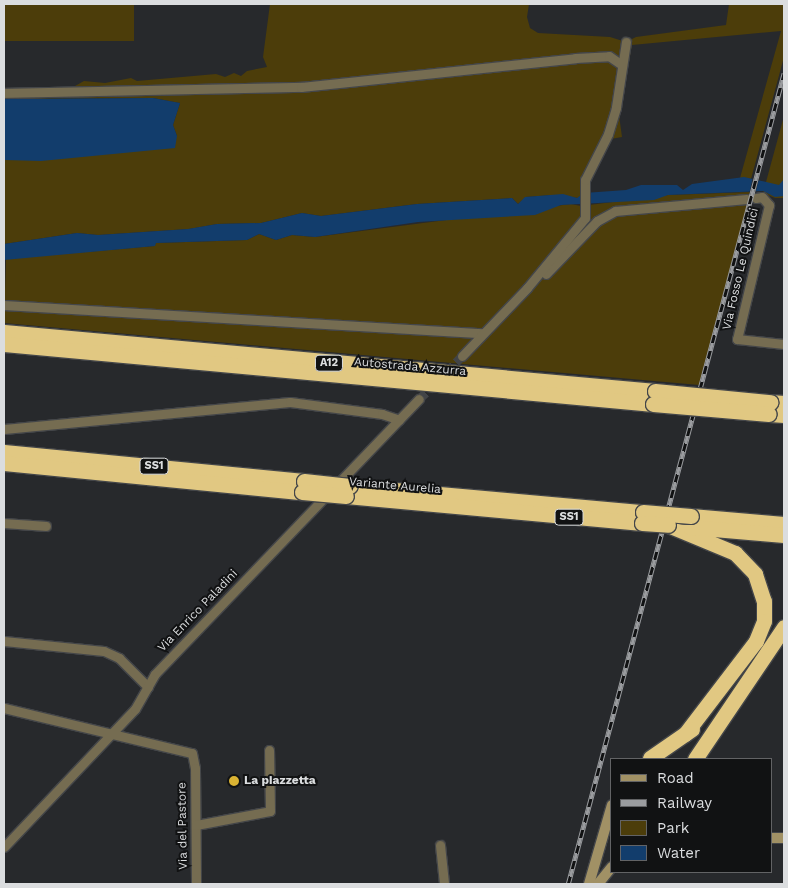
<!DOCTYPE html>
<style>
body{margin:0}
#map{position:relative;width:788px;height:888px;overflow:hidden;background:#27292c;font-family:"Work Sans",sans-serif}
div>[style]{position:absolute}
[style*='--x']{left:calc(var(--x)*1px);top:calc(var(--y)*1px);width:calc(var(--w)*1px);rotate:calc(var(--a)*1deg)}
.green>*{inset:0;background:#4c3d0a;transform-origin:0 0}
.water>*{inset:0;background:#123d6c}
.pier>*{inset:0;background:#27292c}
.street-tunnel>*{height:9px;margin-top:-4.5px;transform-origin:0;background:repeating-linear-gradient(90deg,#424447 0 9px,transparent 0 13.5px)}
.roads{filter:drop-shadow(1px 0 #444649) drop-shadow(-1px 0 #444649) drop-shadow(0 1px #444649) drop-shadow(0 -1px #444649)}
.street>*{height:9px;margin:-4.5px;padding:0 4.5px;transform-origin:4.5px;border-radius:4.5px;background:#756c51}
.secondary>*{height:10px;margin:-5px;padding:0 5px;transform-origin:5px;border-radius:5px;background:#a19165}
.highway>*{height:15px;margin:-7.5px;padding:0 7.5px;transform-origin:7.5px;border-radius:7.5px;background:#e1c882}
.rail>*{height:4.5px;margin-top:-2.25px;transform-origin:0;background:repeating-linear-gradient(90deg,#111213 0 8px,#9a9c9f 0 16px);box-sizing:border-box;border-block:1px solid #9a9c9f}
.bridges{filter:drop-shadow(1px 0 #444649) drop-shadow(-1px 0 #444649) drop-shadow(0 1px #444649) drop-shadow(0 -1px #444649)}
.highway-bridge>*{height:15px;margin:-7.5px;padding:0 7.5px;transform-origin:7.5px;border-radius:7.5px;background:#e1c882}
.dots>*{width:14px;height:14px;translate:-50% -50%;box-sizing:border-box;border:2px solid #111213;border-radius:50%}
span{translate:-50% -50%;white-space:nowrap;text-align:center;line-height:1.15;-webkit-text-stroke:4px #111213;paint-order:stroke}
.shield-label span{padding:1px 4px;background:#111213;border:1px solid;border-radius:4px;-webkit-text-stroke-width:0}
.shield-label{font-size:11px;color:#dbdddf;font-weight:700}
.street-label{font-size:12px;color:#dbdddf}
.poi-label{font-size:12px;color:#dbdddf;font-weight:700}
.left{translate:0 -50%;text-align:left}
.frame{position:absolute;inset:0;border:5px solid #dbdddf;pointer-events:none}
.legend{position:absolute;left:610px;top:758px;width:162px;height:115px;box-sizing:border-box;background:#111213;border:1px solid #626365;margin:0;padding:6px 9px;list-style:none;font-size:15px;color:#dbdddf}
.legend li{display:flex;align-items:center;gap:10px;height:25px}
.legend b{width:25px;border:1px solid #626365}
</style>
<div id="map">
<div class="green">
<div style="left:4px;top:4px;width:130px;height:37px"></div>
<div style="clip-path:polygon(270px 4px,529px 4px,527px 17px,530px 28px,538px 33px,610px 37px,626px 42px,636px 37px,726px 25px,729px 4px,784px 4px,784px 57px,751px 179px,740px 178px,781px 31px,632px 45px,619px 115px,622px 137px,605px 140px,584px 193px,578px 198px,552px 195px,526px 197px,518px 204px,512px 198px,417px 204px,321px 216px,302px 213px,261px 223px,217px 224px,189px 229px,98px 235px,77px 233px,4px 244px,4px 160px,79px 156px,177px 136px,173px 125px,180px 103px,153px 98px,4px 99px,4px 93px,74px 91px,75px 86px,84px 81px,105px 83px,131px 78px,137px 81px,216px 74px,225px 77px,234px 73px,241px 76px,247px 71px,267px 67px,263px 57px)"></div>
<div style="clip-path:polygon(784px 116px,784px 198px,775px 198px,763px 193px)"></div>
<div style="clip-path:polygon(751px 192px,699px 385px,4px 323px,6px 259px,154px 246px,156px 243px,247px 240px,259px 234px,276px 240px,292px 235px,315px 237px,571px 204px,581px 206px,668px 195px)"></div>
</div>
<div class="water">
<div style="clip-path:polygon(153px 98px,180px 103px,173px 125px,177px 136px,175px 148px,41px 161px,4px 160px,4px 99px)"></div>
<div style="clip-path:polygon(744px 177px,779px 185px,784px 179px,784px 196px,775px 197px,763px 191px,668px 195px,654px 200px,561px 205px,535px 215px,418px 222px,315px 237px,292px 235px,276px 240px,259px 234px,247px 240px,156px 243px,155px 246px,4px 260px,4px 244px,77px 233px,98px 235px,188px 229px,217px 224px,261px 223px,302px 213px,321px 216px,417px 204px,512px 198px,518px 204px,525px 197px,563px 194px,577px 198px,584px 193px,626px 190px,641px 185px,677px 185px,683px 190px,692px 184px)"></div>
</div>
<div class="pier">
<div style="clip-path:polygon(753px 177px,759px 179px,755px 194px,749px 195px)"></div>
</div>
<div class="street-tunnel">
<div style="--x:447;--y:372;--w:22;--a:-47"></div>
<div style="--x:419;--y:399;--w:23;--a:-43"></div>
</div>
<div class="roads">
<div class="street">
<div style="--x:4;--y:93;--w:297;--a:-1.2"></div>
<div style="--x:301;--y:87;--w:276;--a:-6"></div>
<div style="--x:575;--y:58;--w:34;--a:-3"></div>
<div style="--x:609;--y:56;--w:16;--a:35"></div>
<div style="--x:756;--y:198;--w:6;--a:-9"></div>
<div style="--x:762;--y:197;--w:11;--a:49"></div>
<div style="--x:769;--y:205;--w:138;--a:103.4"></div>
<div style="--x:737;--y:339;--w:47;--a:6.1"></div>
<div style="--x:546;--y:274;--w:74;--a:-46.1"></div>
<div style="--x:597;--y:221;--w:21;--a:-29"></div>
<div style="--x:615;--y:211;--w:132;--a:-5.2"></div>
<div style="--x:4;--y:305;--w:478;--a:3.4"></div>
<div style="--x:462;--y:356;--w:94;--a:-46.3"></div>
<div style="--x:527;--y:288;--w:91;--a:-50.4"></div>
<div style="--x:585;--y:218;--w:38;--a:-90"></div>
<div style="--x:585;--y:180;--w:51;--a:-63.4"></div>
<div style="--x:608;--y:134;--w:28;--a:-73"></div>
<div style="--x:616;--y:107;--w:66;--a:-81.3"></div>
<div style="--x:4;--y:429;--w:287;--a:-5.4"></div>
<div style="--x:290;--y:402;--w:93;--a:7.4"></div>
<div style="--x:382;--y:414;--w:18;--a:19"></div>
<div style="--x:4;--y:523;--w:42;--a:4.1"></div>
<div style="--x:4;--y:641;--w:100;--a:5.7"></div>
<div style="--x:104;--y:651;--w:17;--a:25"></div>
<div style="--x:119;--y:658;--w:41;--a:45"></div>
<div style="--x:4;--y:708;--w:193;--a:13.5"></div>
<div style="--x:192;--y:753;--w:15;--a:79"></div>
<div style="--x:195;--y:768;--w:116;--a:89.5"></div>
<div style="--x:196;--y:825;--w:75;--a:-10.7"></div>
<div style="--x:270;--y:811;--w:61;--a:-90.9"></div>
<div style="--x:440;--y:845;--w:39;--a:84"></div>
<div style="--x:4;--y:847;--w:190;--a:-46.5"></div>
<div style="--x:135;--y:709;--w:40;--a:-60.3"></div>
<div style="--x:155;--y:674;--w:381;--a:-46.2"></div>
</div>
<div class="secondary">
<div style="--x:772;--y:838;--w:12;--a:0"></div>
<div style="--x:589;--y:884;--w:82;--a:-73.8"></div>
<div style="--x:598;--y:884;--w:22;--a:-51"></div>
</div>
<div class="highway">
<div style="--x:4;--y:332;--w:654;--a:5.18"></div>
<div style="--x:4;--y:344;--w:652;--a:5.28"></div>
<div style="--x:770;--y:402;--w:14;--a:4"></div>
<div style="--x:769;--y:414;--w:15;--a:4"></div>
<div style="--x:4;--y:452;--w:301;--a:5.5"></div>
<div style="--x:4;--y:463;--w:299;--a:5.6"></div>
<div style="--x:350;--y:486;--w:294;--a:5.1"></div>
<div style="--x:346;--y:496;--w:297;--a:5.2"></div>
<div style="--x:691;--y:516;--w:93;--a:4.9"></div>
<div style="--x:668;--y:525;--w:73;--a:22.7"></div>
<div style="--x:735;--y:553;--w:29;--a:46"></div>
<div style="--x:755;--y:574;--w:28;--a:72"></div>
<div style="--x:764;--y:601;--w:20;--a:90"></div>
<div style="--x:764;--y:621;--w:22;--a:112"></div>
<div style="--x:756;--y:641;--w:117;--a:127.4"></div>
<div style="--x:690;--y:527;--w:94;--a:4.9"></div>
<div style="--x:650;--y:758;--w:51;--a:-34.6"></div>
<div style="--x:695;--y:759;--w:159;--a:-56"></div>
</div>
</div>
<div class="rail">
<div style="--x:568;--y:884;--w:839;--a:-75.09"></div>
</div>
<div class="bridges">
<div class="highway-bridge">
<div style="--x:655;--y:391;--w:116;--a:5.5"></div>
<div style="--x:653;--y:404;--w:116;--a:4.9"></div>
<div style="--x:304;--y:481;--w:46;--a:6.2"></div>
<div style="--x:302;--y:492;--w:44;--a:5.2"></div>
<div style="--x:643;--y:512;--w:48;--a:4.8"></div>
<div style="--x:642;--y:523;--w:26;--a:4"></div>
</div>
</div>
<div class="dots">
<div style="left:234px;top:781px;background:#dab333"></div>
</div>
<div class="shield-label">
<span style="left:329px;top:363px">A12</span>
<span style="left:154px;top:466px">SS1</span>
<span style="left:569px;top:517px">SS1</span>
</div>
<div class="street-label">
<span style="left:741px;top:269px;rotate:-77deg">Via Fosso Le Quindici</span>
<span style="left:410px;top:367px;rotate:5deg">Autostrada Azzurra</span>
<span style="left:395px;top:486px;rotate:5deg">Variante Aurelia</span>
<span style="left:198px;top:611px;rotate:-46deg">Via Enrico Paladini</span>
<span style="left:183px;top:826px;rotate:-91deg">Via del Pastore</span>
</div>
<div class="poi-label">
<span class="left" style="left:244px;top:781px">La piazzetta</span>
</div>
<div class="frame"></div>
<ul class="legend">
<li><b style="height:6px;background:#a19165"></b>Road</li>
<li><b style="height:6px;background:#9a9c9f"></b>Railway</li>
<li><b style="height:14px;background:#4c3d0a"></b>Park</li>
<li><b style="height:14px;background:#123d6c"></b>Water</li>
</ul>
</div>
